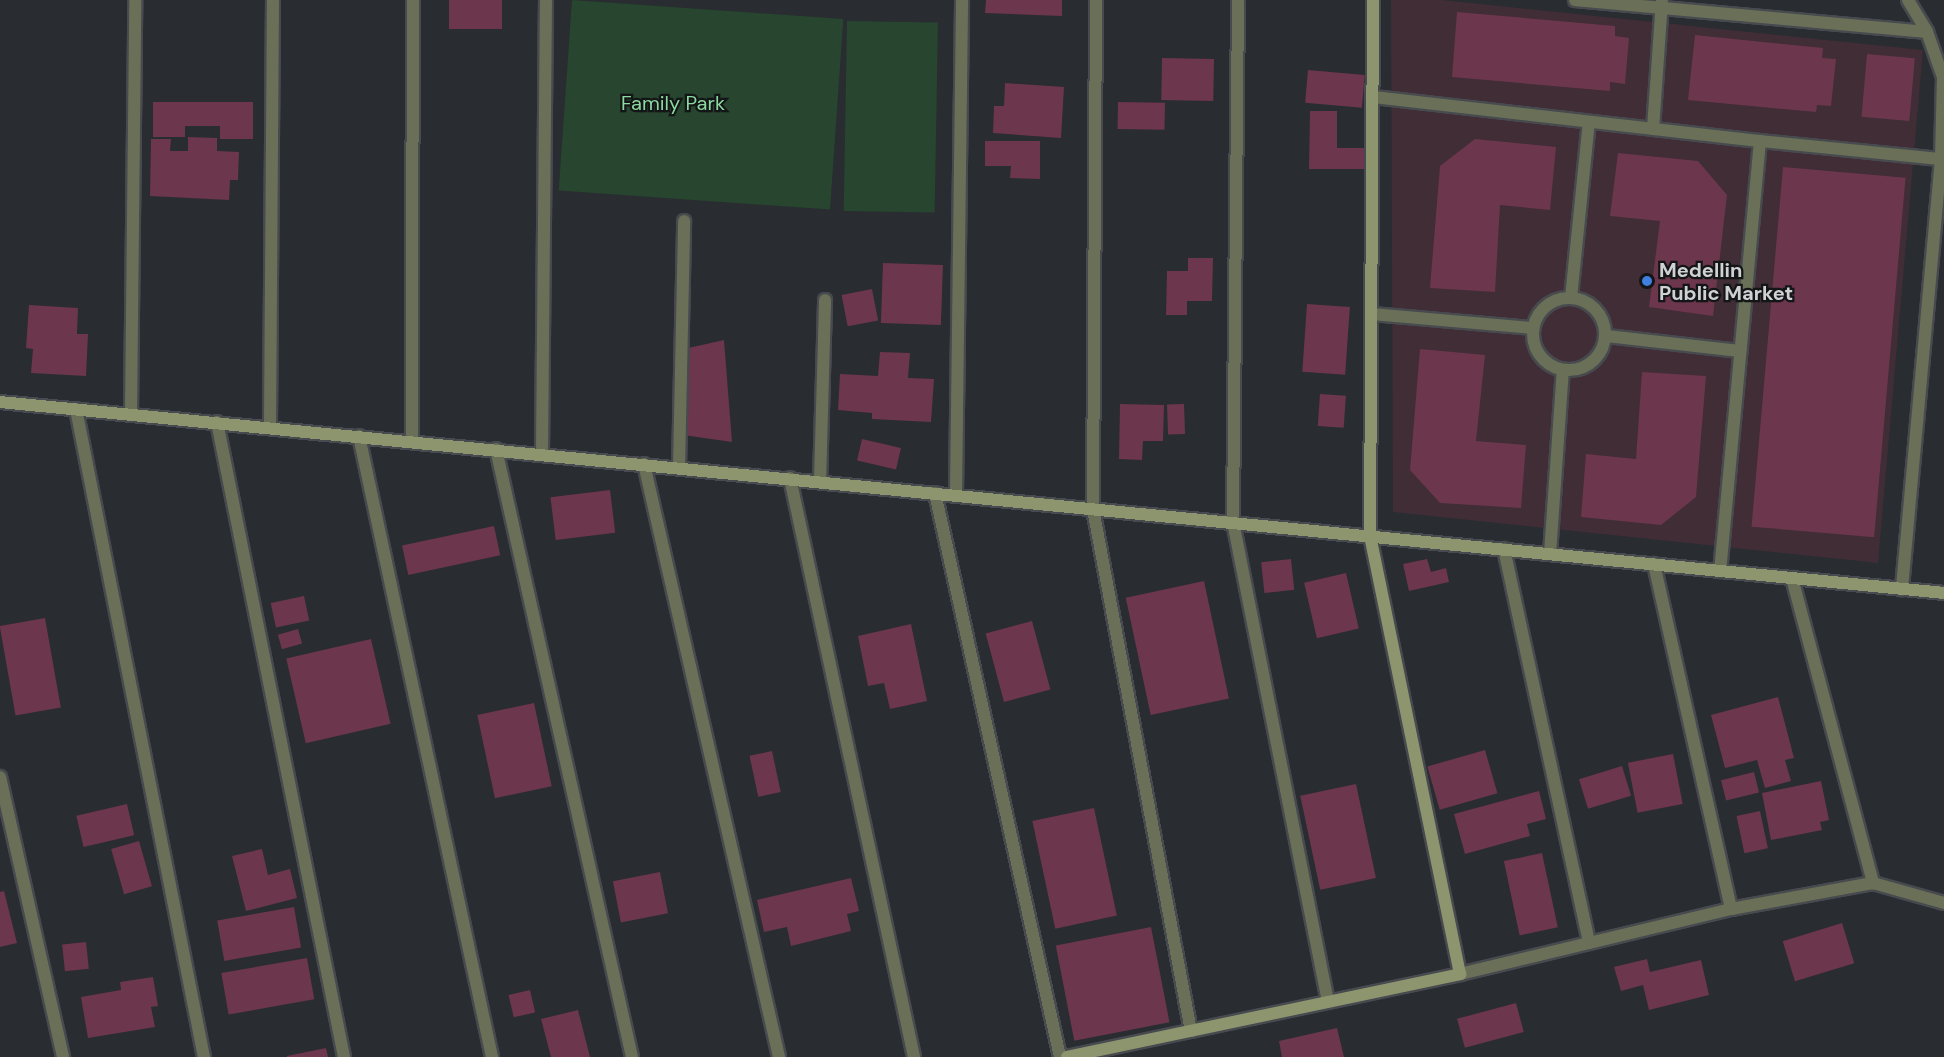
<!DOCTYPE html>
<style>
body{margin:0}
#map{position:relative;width:1944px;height:1057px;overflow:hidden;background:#292c30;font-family:"DM Sans",sans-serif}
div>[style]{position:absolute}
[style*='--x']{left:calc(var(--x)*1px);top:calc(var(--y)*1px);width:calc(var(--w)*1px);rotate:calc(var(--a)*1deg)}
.commercial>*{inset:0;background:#402d36}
.green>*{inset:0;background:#27452f;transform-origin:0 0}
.building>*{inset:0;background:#6c364d;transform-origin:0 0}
.roads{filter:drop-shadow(2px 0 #474a4e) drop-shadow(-2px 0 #474a4e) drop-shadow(0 2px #474a4e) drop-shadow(0 -2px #474a4e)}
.lane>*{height:12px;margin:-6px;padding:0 6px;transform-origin:6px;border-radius:6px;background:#6a7057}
.lane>.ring{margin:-6px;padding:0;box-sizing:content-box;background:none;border:12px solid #6a7057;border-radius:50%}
.street>*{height:12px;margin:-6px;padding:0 6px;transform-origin:6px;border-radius:6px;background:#6a7057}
.secondary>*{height:12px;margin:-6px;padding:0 6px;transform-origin:6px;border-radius:6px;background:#8d956f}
.dots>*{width:16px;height:16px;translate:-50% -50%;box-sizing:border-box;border:3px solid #131516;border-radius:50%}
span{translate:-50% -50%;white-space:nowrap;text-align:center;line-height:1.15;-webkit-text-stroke:4.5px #131516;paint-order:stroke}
.park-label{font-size:20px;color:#8bd99f}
.poi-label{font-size:20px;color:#cfd1d4;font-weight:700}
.left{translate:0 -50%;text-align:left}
</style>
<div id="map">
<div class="commercial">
<div style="clip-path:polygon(1391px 0,1442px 0,1923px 50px,1878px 563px,1393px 512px)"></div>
</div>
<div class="green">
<div style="left:572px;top:0;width:272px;height:191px;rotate:4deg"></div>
<div style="left:847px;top:21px;width:91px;height:190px;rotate:1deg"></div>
</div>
<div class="building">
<div style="left:449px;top:0;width:53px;height:29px"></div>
<div style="clip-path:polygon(986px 0,1062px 0,1062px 16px,985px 13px)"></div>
<div style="clip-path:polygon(1457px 12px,1615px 26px,1615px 36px,1629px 38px,1625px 84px,1610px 82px,1610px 91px,1452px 77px)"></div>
<div style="clip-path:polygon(1695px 35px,1823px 48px,1822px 58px,1836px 59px,1831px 106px,1817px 105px,1816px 112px,1688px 100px)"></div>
<div style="left:1867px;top:54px;width:48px;height:63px;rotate:5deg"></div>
<div style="left:1162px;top:58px;width:52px;height:42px;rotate:1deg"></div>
<div style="left:1308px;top:70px;width:57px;height:33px;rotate:5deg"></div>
<div style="clip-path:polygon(1005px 83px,1064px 87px,1061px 138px,993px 133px,994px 106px,1004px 106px)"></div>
<div style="clip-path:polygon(153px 102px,253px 102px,253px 139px,220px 139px,220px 126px,185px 126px,185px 137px,153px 137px)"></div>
<div style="left:1118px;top:102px;width:47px;height:27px;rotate:1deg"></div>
<div style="clip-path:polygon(1310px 111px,1337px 111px,1337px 148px,1366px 148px,1366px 169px,1309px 169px)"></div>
<div style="clip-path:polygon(188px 137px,217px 138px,217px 151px,239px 152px,238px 180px,230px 180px,229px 200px,150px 196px,151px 139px,171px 139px,170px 151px,188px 151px)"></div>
<div style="clip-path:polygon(1475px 139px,1556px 147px,1550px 210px,1500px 205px,1495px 292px,1430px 288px,1440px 166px)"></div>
<div style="clip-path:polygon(985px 141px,1040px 141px,1040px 179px,1010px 178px,1011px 166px,985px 166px)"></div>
<div style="clip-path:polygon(1618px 153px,1698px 161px,1727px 195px,1713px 316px,1649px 307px,1660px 221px,1610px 216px)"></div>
<div style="left:1783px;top:167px;width:123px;height:361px;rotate:5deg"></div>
<div style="clip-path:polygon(1188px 258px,1213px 258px,1212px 301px,1187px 301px,1187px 315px,1166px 315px,1167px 271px,1188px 271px)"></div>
<div style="left:883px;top:263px;width:60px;height:60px;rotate:2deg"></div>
<div style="left:872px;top:289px;width:32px;height:31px;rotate:79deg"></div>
<div style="left:1307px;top:304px;width:43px;height:68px;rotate:4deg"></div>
<div style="clip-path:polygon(29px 305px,78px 308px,77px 334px,88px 334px,86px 376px,31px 373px,33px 349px,26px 348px)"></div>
<div style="clip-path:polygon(724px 340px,732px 442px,683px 435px,684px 349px)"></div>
<div style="clip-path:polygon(1420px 349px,1485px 355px,1476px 441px,1526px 445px,1521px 508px,1440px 503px,1410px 470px)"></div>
<div style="clip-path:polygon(880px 352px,910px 353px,908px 378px,934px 379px,931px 422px,872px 419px,872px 413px,838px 410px,840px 374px,878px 376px)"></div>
<div style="clip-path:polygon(1642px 372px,1706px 376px,1696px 497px,1661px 525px,1581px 517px,1586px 454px,1636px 459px)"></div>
<div style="left:1320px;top:394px;width:26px;height:32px;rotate:4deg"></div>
<div style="clip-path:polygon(1120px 404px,1164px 405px,1163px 441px,1143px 441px,1142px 460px,1119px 459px)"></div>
<div style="left:1184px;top:404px;width:30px;height:17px;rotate:88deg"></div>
<div style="left:862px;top:439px;width:40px;height:22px;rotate:13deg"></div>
<div style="left:610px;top:490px;width:43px;height:60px;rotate:83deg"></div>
<div style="left:494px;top:526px;width:30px;height:94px;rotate:78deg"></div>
<div style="left:1291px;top:559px;width:31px;height:30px;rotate:84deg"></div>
<div style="clip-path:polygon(1427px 559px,1431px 572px,1446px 568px,1449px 582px,1409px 591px,1403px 564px)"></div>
<div style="left:1346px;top:573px;width:57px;height:43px;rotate:77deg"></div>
<div style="left:1204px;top:581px;width:120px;height:80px;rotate:78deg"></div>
<div style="left:304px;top:596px;width:25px;height:34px;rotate:78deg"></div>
<div style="left:45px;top:618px;width:91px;height:46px;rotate:80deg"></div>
<div style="left:1032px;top:621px;width:71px;height:48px;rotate:75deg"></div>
<div style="clip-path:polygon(911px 624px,927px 701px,890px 709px,884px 683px,868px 686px,858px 636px)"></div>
<div style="left:298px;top:629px;width:15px;height:21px;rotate:74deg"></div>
<div style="left:371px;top:639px;width:87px;height:87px;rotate:77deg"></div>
<div style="clip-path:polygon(1778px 697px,1794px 758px,1785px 760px,1791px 781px,1765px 788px,1757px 760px,1725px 768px,1711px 715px)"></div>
<div style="left:534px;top:703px;width:85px;height:58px;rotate:78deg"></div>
<div style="left:1485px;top:750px;width:45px;height:60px;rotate:74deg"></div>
<div style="left:772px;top:751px;width:42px;height:23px;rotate:78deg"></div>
<div style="left:1673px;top:754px;width:51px;height:46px;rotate:79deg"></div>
<div style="left:1622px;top:766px;width:31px;height:45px;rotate:73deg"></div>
<div style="left:1754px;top:772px;width:21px;height:34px;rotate:76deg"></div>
<div style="clip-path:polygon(1821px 781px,1829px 820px,1820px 822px,1822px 830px,1771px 840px,1762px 793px)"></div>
<div style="left:1356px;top:784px;width:96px;height:57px;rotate:78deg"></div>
<div style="clip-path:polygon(1539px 791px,1546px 819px,1527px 824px,1530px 836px,1465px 854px,1454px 814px)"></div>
<div style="left:127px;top:804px;width:32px;height:52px;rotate:77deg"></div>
<div style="left:1094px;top:808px;width:110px;height:63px;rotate:78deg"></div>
<div style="left:1760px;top:811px;width:38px;height:24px;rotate:78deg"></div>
<div style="left:139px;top:841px;width:47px;height:29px;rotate:74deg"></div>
<div style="clip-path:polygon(262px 849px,268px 875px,290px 869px,297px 898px,246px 911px,232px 856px)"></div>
<div style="left:1542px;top:853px;width:76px;height:39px;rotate:78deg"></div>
<div style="left:660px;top:872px;width:42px;height:48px;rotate:79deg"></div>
<div style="clip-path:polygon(851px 878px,859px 911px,847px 914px,851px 931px,791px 946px,787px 927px,764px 932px,757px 900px)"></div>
<div style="clip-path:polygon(4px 891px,17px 943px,0 947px,0 892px)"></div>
<div style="left:294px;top:907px;width:41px;height:78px;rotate:80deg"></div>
<div style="left:1842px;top:923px;width:42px;height:62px;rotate:73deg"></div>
<div style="left:1151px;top:927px;width:97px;height:97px;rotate:79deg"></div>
<div style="left:86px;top:942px;width:27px;height:24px;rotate:84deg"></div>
<div style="left:307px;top:958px;width:42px;height:87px;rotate:80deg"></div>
<div style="clip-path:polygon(1647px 959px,1650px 972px,1701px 960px,1709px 995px,1649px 1010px,1643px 985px,1621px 991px,1614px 967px)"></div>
<div style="clip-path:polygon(153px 977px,158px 1006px,151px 1007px,155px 1027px,88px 1038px,81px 997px,121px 990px,120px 982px)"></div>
<div style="left:530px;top:990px;width:23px;height:22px;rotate:77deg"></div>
<div style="left:1516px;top:1003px;width:30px;height:61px;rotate:75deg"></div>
<div style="clip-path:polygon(578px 1010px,590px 1057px,551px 1057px,541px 1019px)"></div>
<div style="clip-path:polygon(1337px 1028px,1344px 1057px,1282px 1057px,1279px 1041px)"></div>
<div style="clip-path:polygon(326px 1048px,328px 1057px,287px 1057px,287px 1056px)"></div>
</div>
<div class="roads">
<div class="lane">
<div style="--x:1575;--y:0;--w:353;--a:5.2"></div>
<div style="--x:1927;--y:32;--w:48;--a:70.4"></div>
<div style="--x:1943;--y:77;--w:82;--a:91.4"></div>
<div style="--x:1908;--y:0;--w:37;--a:59"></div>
<div style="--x:1373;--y:97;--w:389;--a:6.5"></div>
<div style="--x:1760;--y:141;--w:432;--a:95.3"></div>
<div style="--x:1653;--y:129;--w:128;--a:-86"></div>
<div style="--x:1760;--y:141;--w:182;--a:5.7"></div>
<div style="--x:1941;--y:159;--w:432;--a:95.2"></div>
<div style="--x:1571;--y:298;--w:177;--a:-84.2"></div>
<div class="ring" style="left:1533px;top:298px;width:60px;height:60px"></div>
<div style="--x:1372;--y:314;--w:162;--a:5"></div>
<div style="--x:1606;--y:336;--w:135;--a:6.4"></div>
<div style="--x:1550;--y:554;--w:184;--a:-86"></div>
</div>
<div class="street">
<div style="--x:1096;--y:0;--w:509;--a:90.34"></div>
<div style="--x:1093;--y:509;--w:531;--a:79.37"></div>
<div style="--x:1238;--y:0;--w:522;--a:90.55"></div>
<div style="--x:1233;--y:522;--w:489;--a:78.8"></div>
<div style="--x:76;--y:409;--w:661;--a:78.83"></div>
<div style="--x:131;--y:413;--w:413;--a:-89.4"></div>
<div style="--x:217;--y:422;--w:648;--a:78.69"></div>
<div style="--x:270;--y:427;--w:427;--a:-89.6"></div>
<div style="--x:359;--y:436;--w:635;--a:77.91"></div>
<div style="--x:412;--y:441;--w:441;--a:-89.9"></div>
<div style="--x:496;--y:449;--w:623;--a:77.39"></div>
<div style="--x:542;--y:454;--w:454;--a:-89.5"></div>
<div style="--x:644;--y:464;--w:608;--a:77.17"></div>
<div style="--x:679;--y:468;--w:247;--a:-88.8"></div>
<div style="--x:790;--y:478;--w:592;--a:77.91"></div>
<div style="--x:820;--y:482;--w:182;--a:-88.4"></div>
<div style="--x:935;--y:493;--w:578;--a:77.5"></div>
<div style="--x:956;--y:495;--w:495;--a:-89.3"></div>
<div style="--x:1504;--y:549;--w:403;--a:77.8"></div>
<div style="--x:1654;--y:564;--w:353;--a:77.4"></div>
<div style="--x:1792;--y:578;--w:316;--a:75.1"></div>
<div style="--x:0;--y:777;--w:287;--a:77.3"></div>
<div style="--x:1460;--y:974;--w:279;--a:-13.5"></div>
<div style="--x:1731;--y:909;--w:144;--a:-10.4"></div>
<div style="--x:1873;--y:883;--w:74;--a:15.7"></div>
</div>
<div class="secondary">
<div style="--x:0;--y:402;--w:1953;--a:5.61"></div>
<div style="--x:1067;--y:1057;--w:402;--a:-11.9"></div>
<div style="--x:1460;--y:974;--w:447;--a:-101.6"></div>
<div style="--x:1370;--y:536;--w:536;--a:-89.68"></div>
</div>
</div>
<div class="dots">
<div style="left:1647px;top:281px;background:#3f7fe0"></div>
</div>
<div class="park-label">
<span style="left:673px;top:103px">Family Park</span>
</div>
<div class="poi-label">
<span class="left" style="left:1659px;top:282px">Medellin<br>Public Market</span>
</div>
</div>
